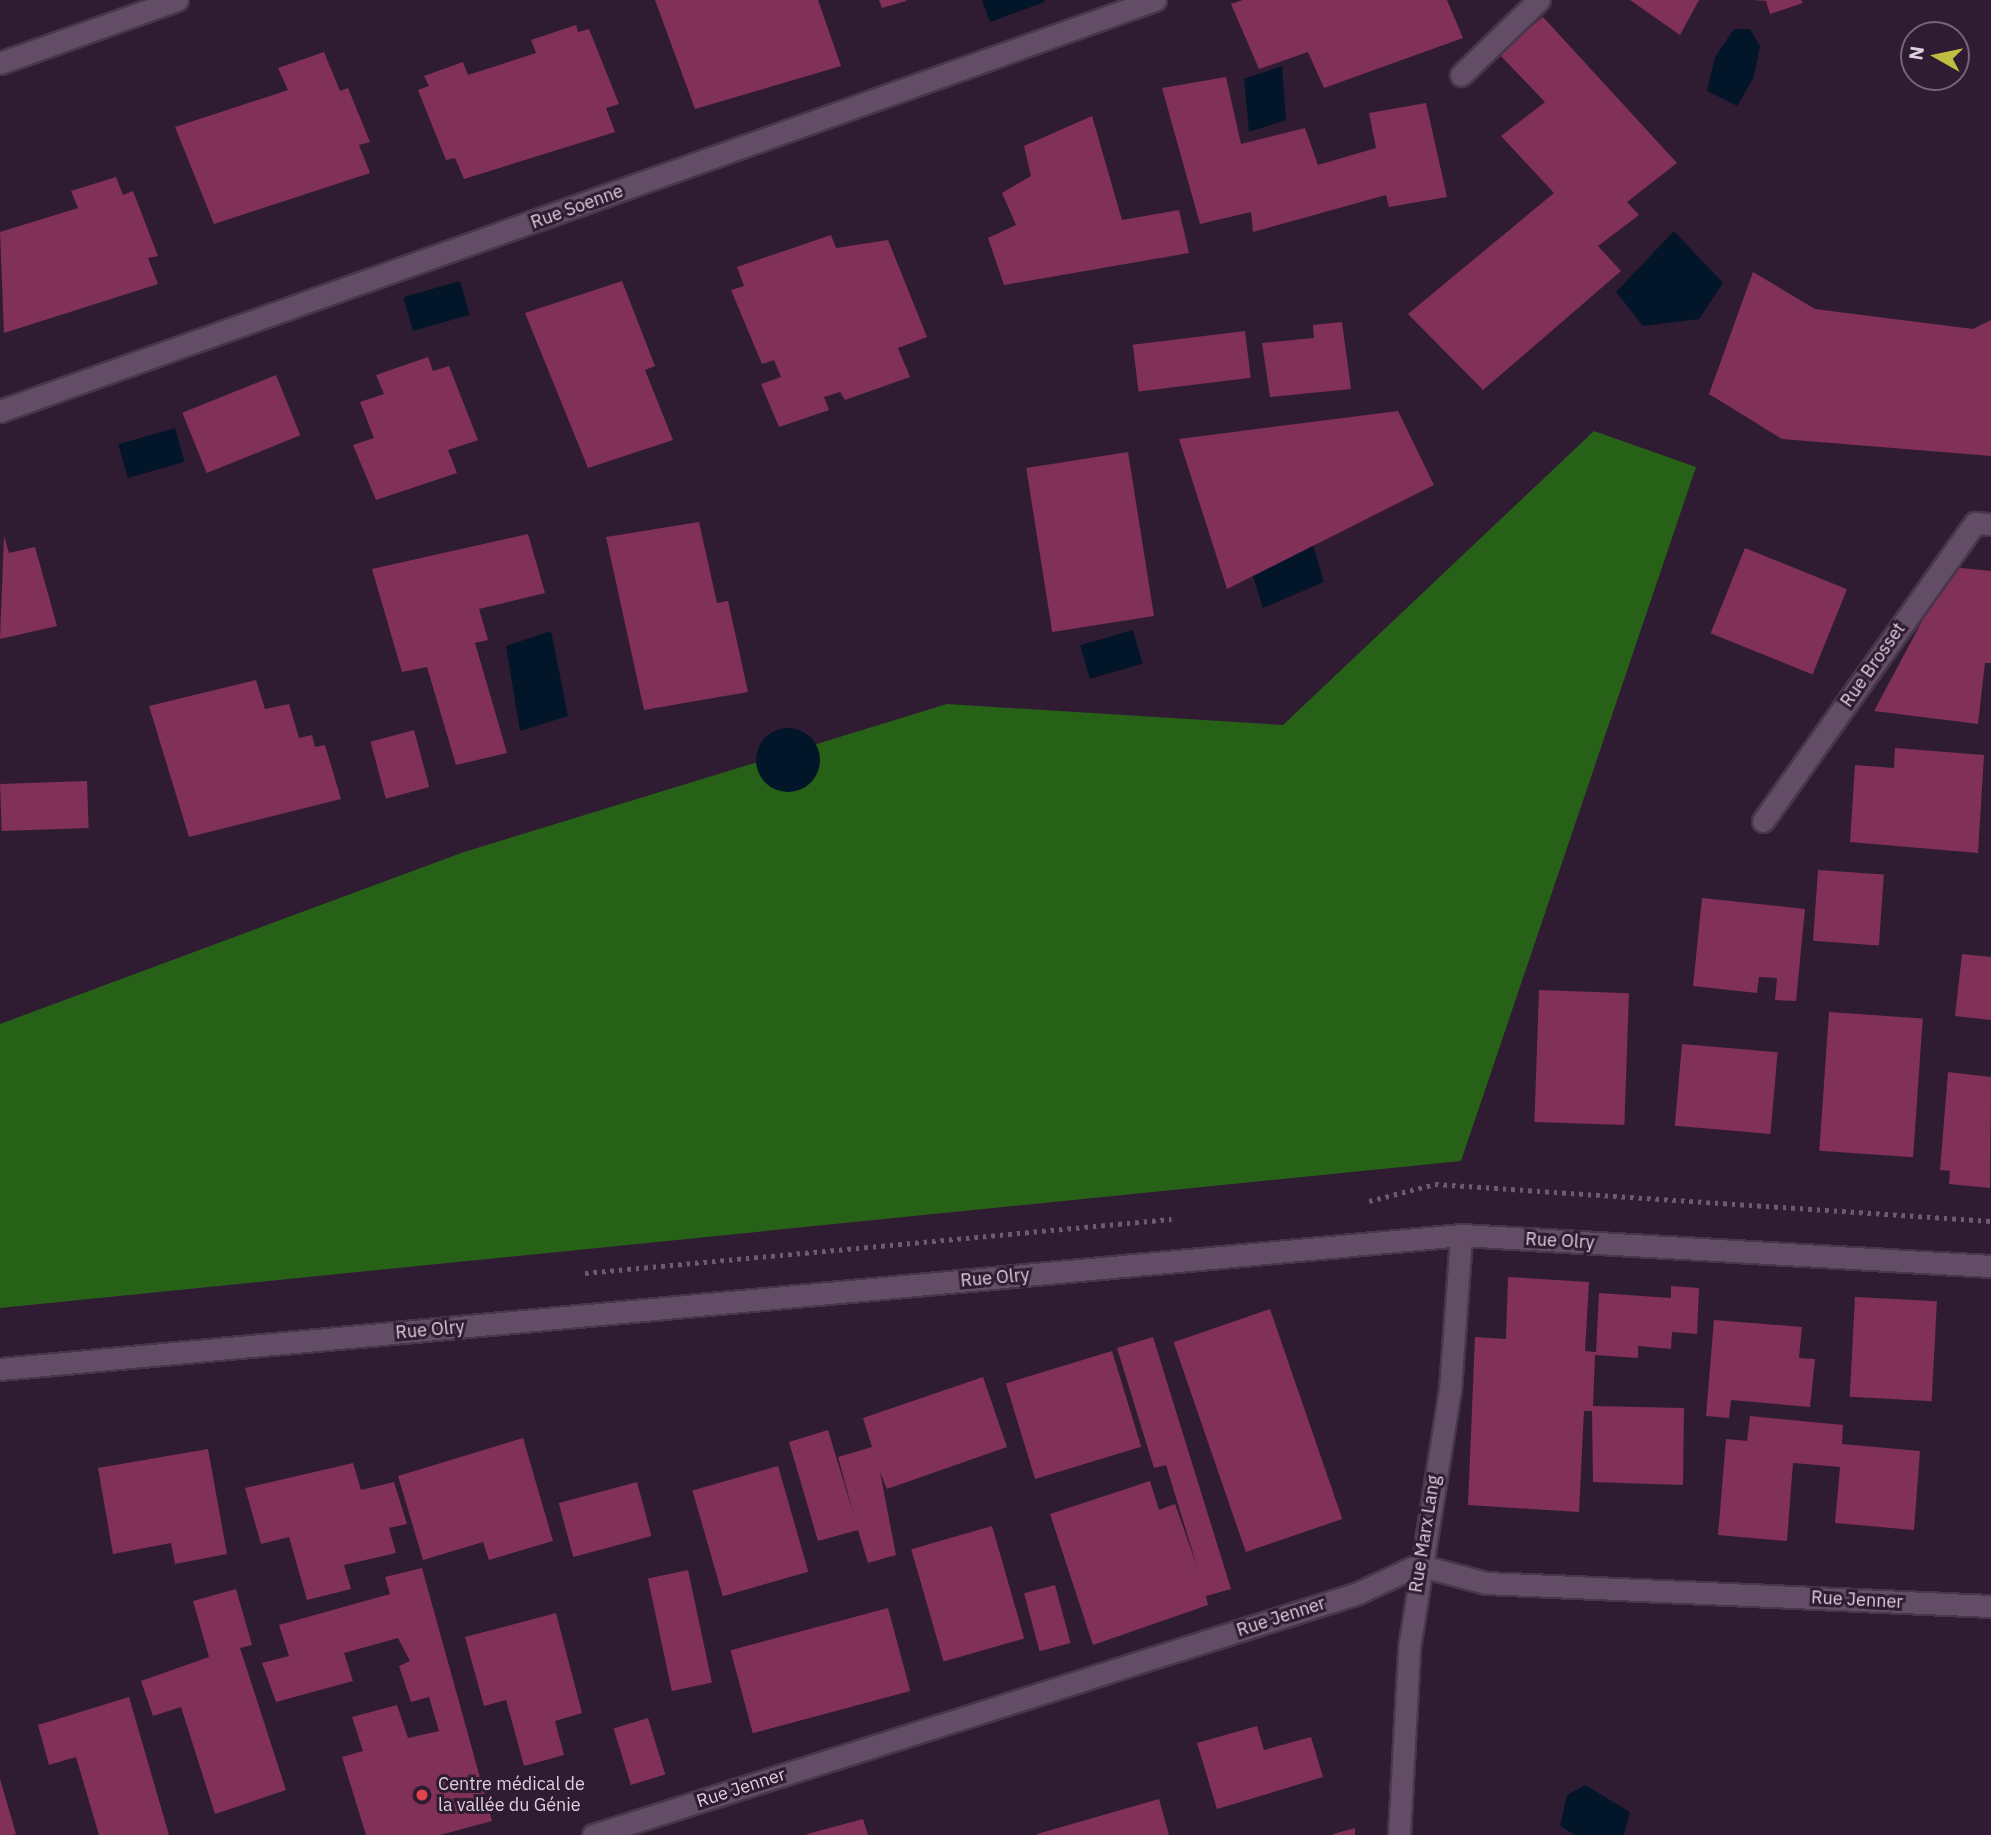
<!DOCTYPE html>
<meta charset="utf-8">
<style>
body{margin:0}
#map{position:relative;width:1991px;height:1835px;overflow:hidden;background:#301c32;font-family:"IBM Plex Sans",sans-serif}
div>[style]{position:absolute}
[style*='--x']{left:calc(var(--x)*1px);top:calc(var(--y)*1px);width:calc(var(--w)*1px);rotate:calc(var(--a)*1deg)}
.forest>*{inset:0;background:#276118}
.water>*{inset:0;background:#031529;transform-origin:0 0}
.round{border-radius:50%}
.building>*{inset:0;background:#813058;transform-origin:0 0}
.path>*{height:4.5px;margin-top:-2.25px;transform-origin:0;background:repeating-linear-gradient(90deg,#6c5a6e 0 3.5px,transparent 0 8.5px)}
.roads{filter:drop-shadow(2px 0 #473749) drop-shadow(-2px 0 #473749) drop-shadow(0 2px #473749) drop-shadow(0 -2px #473749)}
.minor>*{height:21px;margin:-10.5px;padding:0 10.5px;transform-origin:10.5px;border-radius:10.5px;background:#634c65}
.tertiary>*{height:21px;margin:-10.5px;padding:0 10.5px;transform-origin:10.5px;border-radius:10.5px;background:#634c65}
.dots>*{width:19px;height:19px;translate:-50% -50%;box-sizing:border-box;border:4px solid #301c32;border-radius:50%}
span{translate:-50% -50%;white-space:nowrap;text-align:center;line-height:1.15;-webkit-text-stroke:6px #301c32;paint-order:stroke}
.street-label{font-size:18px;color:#ded1df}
.poi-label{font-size:18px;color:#ded1df}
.left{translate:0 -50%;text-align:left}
.north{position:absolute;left:1900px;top:21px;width:70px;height:70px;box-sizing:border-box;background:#301c32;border:2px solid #766477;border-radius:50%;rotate:279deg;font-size:19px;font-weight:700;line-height:28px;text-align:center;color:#ded1df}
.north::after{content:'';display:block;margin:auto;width:24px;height:32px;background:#bfbe41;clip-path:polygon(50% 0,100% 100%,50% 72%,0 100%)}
</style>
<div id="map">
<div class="forest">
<div style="clip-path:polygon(1594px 431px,1696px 467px,1461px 1161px,0 1308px,0 1024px,464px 852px,947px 704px,1283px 725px)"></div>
</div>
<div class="water">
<div style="clip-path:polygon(982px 0,1044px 0,1045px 2px,990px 22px)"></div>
<div style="clip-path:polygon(1734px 29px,1750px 29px,1760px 46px,1754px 77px,1737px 106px,1707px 91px,1715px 57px)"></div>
<div style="clip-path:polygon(1282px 66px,1286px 120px,1249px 132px,1244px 79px)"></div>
<div style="clip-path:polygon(1674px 231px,1723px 283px,1699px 319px,1643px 326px,1616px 292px)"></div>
<div style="left:460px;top:281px;width:35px;height:59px;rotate:74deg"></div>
<div style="left:175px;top:428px;width:35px;height:59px;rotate:74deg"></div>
<div style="clip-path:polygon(1313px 545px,1324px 582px,1263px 608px,1252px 573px)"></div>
<div style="left:1133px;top:630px;width:35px;height:55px;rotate:74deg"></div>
<div style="clip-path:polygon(551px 631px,568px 716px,520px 731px,506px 646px)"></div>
<div class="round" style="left:756px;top:728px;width:64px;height:64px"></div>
<div style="clip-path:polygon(1585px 1785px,1630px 1812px,1624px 1835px,1575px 1835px,1560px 1826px,1567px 1795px)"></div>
</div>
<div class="building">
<div style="clip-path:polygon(655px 0,818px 0,841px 66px,695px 109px)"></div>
<div style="clip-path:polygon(879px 0,906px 0,906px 1px,882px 8px)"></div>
<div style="clip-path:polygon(1243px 0,1447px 0,1463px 38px,1324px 88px,1308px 52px,1259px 69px,1231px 4px)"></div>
<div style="clip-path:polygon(1630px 0,1699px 0,1680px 35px)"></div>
<div style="clip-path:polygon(1753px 0,1801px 0,1803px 3px,1770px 14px,1766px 1px)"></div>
<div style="clip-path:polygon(1543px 17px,1677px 163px,1627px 202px,1639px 215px,1598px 246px,1621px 271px,1483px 390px,1408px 314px,1554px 193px,1501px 136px,1545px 102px,1498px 53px)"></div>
<div style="clip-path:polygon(576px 25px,578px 32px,589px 29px,619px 104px,606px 108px,615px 132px,464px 179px,455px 158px,446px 160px,418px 90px,429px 86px,424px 76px,463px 62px,468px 75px,536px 53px,531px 40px)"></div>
<div style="clip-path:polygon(324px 52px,340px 91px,348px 88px,370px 142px,359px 145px,370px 173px,214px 224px,175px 127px,288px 90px,278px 68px)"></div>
<div style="clip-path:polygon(1226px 77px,1241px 144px,1305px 128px,1318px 165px,1376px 148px,1369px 113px,1426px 103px,1447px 197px,1389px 207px,1386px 195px,1253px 232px,1251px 212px,1200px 224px,1162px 88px)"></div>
<div style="clip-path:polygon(1092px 116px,1122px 220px,1179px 210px,1189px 253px,1004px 285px,988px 238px,1016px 225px,1002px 193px,1031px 176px,1024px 146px)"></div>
<div style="clip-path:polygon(116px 177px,123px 195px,133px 191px,158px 256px,148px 258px,158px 284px,4px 333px,0 232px,78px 208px,71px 191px)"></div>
<div style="clip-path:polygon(831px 235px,836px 248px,888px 240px,927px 337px,898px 348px,910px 377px,845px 400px,840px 392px,824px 397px,829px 410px,779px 427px,761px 384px,781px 377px,774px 360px,762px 364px,731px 290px,744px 286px,737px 267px)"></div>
<div style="clip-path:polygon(1753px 272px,1815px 309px,1973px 329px,1991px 320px,1991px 456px,1782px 439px,1709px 394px)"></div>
<div style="clip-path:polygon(622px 281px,655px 366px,645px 370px,673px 440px,588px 468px,525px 313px)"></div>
<div style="clip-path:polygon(1342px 322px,1351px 389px,1270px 397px,1262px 343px,1314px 338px,1313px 325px)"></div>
<div style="left:1245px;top:331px;width:47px;height:113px;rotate:83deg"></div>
<div style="clip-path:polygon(428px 357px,433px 371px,449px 366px,478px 440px,448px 450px,457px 473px,376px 500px,353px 445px,374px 438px,360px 402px,384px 394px,376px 375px)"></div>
<div style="left:276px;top:375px;width:65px;height:101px;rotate:68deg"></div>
<div style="clip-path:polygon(1398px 411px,1434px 485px,1227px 589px,1179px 439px)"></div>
<div style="left:1128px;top:452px;width:166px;height:103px;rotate:81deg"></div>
<div style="clip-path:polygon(699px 522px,717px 603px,728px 601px,748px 692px,644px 710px,606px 537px)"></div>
<div style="clip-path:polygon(528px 534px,545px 593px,479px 609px,488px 640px,475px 643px,507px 753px,456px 765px,427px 667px,402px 672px,372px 569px)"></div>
<div style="clip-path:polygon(4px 536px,9px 553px,35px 547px,57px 626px,0 639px)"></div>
<div style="left:1745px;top:548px;width:110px;height:92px;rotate:22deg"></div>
<div style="clip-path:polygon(1951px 567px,1991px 571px,1991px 663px,1985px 663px,1978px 724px,1874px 711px)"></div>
<div style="clip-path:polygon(256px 680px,265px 709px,289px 704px,299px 738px,312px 735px,315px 747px,325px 745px,341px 799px,189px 837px,149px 706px)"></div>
<div style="left:414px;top:730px;width:59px;height:45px;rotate:75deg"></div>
<div style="clip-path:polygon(1895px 748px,1984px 755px,1978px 853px,1850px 842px,1855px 765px,1894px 768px)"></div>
<div style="left:87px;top:781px;width:47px;height:87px;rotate:88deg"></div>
<div style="left:1818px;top:870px;width:66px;height:71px;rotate:4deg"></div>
<div style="clip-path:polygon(1702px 898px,1805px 909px,1796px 1001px,1775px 1000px,1777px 978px,1759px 977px,1757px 993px,1693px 986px)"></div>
<div style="clip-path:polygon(1962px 954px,1991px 957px,1991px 1020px,1955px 1016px)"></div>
<div style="left:1539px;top:990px;width:90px;height:132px;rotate:2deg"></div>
<div style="left:1829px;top:1012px;width:94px;height:139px;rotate:4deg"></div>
<div style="left:1682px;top:1044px;width:96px;height:82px;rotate:5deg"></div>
<div style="clip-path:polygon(1948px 1072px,1991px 1077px,1990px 1188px,1949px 1184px,1950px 1171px,1940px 1170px)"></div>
<div style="clip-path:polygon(1508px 1277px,1589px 1282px,1585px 1351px,1596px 1352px,1599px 1293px,1671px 1298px,1671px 1286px,1699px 1288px,1697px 1334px,1672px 1332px,1671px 1349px,1638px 1346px,1638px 1358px,1595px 1355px,1593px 1406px,1684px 1408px,1683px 1485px,1593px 1482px,1592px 1411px,1584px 1411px,1579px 1512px,1468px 1505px,1475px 1337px,1506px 1339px)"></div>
<div style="left:1855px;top:1297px;width:82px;height:100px;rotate:3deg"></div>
<div style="left:1270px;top:1309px;width:222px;height:102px;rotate:71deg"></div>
<div style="clip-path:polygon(1714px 1320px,1802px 1327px,1799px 1358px,1815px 1359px,1810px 1407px,1731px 1400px,1729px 1418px,1706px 1416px)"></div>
<div style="clip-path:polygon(1153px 1337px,1231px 1589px,1206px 1596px,1208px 1605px,1093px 1645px,1050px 1514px,1150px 1481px,1159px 1510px,1175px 1504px,1198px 1569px,1166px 1465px,1154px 1468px,1117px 1348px)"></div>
<div style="left:1112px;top:1351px;width:100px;height:111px;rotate:73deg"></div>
<div style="clip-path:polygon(983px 1377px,1007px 1447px,887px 1489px,880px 1472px,896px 1555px,868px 1563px,858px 1530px,818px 1541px,789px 1442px,828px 1430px,854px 1516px,838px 1457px,872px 1447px,863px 1418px)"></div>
<div style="clip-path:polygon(1750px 1416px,1843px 1425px,1842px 1444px,1920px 1451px,1914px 1530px,1835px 1523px,1840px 1467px,1793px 1463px,1787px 1541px,1718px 1535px,1726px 1439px,1747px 1441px)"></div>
<div style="clip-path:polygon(523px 1438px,553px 1541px,489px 1560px,483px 1542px,423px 1560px,398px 1476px)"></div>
<div style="clip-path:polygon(208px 1449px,227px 1554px,175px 1564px,171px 1543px,113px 1554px,98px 1468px)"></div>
<div style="clip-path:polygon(353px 1463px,361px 1490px,394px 1482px,407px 1524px,389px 1528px,396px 1553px,344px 1565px,351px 1589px,307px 1600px,289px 1537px,261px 1544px,245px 1488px)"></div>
<div style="left:778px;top:1466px;width:110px;height:89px;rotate:74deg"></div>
<div style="left:637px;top:1482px;width:56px;height:81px;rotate:75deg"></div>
<div style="left:992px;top:1526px;width:117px;height:84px;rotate:74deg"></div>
<div style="clip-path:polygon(422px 1568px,492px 1821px,440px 1835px,366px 1835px,342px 1757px,363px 1751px,352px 1717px,397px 1705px,408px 1738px,439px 1731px,429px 1697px,411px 1702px,399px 1666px,410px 1661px,398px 1638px,344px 1653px,353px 1681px,276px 1702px,262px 1663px,289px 1656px,279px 1625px,390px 1594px,385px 1577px)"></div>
<div style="left:688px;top:1570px;width:115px;height:41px;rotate:78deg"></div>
<div style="left:1055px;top:1585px;width:60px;height:32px;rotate:75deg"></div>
<div style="clip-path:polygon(236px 1589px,252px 1645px,240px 1648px,286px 1790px,215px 1814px,181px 1707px,153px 1716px,141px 1681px,209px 1657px,193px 1601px)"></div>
<div style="left:888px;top:1608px;width:86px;height:163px;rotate:75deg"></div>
<div style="clip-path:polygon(556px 1613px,582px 1713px,555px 1721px,564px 1755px,524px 1766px,506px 1700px,484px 1706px,465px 1637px)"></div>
<div style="clip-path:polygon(129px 1697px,169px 1835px,99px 1835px,76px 1757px,49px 1765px,38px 1725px)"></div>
<div style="left:648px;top:1718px;width:59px;height:36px;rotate:73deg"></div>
<div style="clip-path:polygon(1257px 1726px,1264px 1750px,1311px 1737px,1323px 1777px,1217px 1809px,1197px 1743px)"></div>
<div style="clip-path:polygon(0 1779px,16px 1834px,12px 1835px,0 1835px)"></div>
<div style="clip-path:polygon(1159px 1799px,1169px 1835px,1037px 1835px,1037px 1834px)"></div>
<div style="clip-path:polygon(863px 1819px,868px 1835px,807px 1835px,807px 1834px)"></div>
<div style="clip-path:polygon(1355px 1828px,1355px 1835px,1333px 1835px,1333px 1834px)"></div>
</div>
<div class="path">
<div style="--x:1369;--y:1201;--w:68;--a:-14.4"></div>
<div style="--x:1435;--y:1184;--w:557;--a:3.81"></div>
<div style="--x:585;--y:1273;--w:589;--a:-5.26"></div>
</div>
<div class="roads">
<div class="minor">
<div style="--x:1461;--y:75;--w:108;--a:-43.9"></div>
<div style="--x:0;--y:411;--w:1226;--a:-19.59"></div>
<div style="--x:1763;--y:821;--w:366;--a:-54.6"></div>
<div style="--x:1975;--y:523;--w:16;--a:4"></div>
<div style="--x:593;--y:1835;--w:802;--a:-17.55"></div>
<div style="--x:1358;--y:1593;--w:66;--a:-25"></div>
<div style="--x:1418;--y:1565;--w:70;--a:14.8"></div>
<div style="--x:1486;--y:1583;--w:506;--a:2.61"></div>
<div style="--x:1399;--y:1835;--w:187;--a:-86.9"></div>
<div style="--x:1409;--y:1648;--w:261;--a:-81"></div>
<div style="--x:1450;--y:1390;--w:155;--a:-85.9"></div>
</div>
<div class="tertiary">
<div style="--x:0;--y:63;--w:188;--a:-19.6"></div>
<div style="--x:0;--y:1369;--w:1467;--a:-5.24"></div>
<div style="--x:1461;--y:1235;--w:531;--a:3.35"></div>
</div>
</div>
<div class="dots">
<div style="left:422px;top:1795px;background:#e0444e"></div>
</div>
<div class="street-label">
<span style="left:577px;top:207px;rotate:-20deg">Rue Soenne</span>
<span style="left:1873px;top:665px;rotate:-55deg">Rue Brosset</span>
<span style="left:1560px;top:1241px;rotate:3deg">Rue Olry</span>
<span style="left:995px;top:1278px;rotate:-5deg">Rue Olry</span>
<span style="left:430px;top:1330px;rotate:-5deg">Rue Olry</span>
<span style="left:1425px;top:1534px;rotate:-81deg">Rue Marx Lang</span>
<span style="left:1857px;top:1600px;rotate:3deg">Rue Jenner</span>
<span style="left:1281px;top:1617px;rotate:-18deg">Rue Jenner</span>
<span style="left:741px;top:1788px;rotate:-18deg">Rue Jenner</span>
</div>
<div class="poi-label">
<span class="left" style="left:438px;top:1795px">Centre médical de<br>la vallée du Génie</span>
</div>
<div class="north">N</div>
</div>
